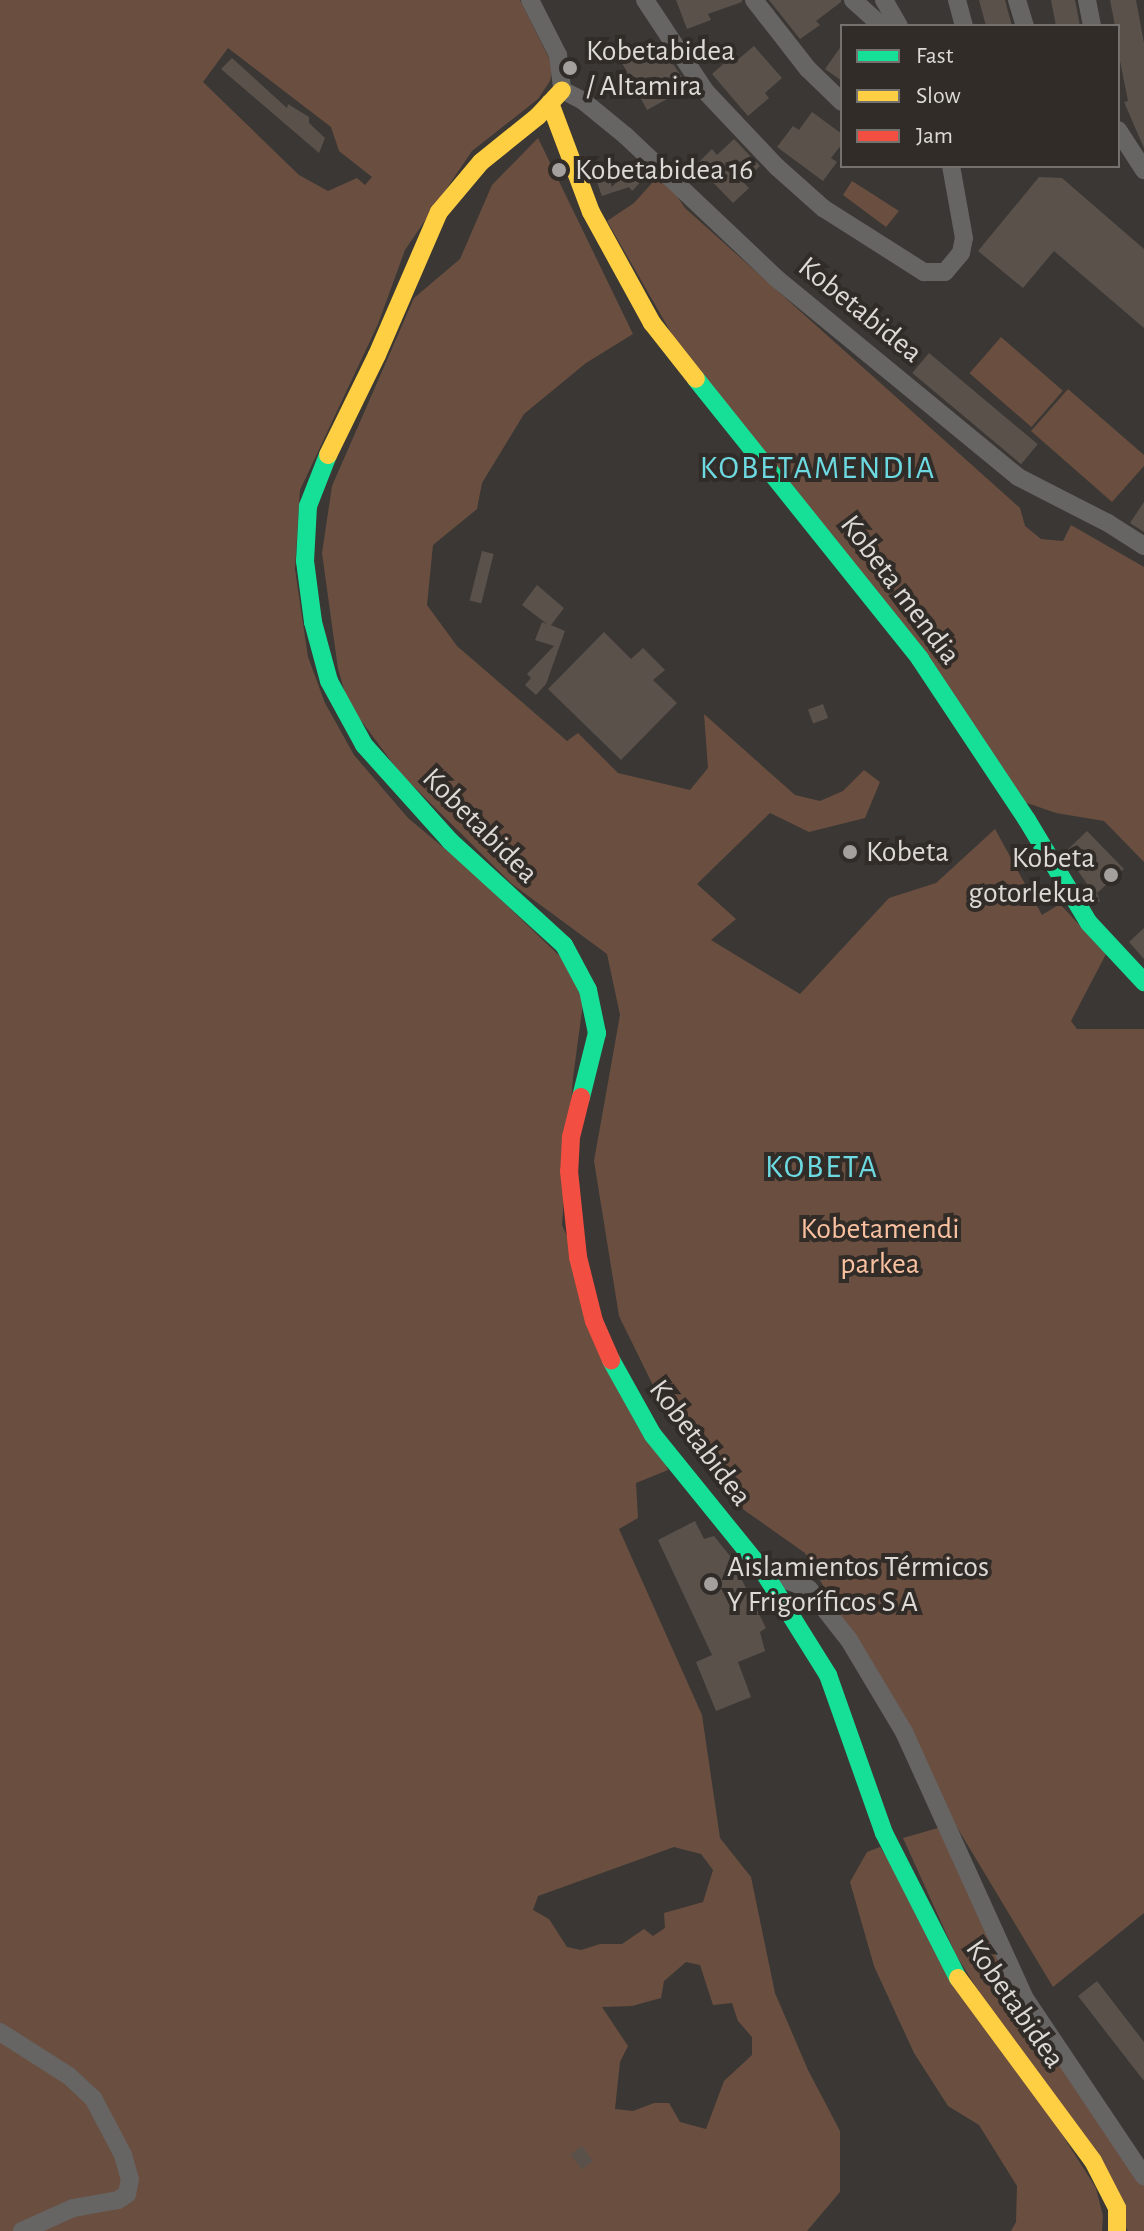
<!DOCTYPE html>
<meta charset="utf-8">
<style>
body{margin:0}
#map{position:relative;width:1144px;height:2231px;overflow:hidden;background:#3a3734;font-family:"Alegreya Sans",sans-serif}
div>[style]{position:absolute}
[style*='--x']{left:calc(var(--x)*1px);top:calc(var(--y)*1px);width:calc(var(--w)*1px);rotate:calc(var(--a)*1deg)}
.green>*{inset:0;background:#6a4f40;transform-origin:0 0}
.building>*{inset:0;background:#5a514b;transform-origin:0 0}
.street>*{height:18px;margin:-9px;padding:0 9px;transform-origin:9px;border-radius:9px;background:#666564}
.fast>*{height:18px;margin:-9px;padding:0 9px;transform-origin:9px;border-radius:9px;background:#16e098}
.slow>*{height:18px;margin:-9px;padding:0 9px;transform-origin:9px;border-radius:9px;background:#ffcf43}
.jam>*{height:18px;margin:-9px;padding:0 9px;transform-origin:9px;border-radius:9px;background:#f24e42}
.dots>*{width:22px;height:22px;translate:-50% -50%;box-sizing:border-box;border:4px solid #312c28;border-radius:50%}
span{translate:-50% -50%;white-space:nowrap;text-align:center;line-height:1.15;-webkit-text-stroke:8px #312c28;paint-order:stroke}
.poi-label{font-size:30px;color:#dcd9d6}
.left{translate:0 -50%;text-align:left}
.right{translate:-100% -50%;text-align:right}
.street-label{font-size:30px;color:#dcd9d6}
.park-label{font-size:30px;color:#fac1a0}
.neighbourhood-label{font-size:32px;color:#6dd9e1;letter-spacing:2px}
.legend{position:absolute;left:840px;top:24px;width:280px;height:144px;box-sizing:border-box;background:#312c28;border:2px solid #75716e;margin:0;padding:10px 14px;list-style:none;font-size:24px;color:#dcd9d6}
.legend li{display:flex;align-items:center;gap:16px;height:40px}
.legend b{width:40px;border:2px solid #75716e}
</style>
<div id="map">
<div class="green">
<div style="clip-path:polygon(evenodd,0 0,520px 0,553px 66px,550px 81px,538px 99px,472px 151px,405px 250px,378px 324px,300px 490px,295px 569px,308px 657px,325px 703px,354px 755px,408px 818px,468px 868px,568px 964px,583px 1003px,573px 1078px,562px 1225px,668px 1470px,636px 1483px,638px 1518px,619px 1529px,702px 1715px,720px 1838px,751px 1877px,775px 1993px,808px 2070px,840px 2131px,840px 2192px,807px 2231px,0 2231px,0 0,228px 48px,331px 127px,339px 151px,372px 177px,365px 185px,357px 178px,328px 191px,299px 175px,203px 82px,228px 48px,0 0,674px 1847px,701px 1854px,713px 1870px,703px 1902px,664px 1913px,665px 1928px,653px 1936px,644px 1929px,622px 1944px,600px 1944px,581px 1950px,567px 1947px,549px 1919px,533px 1910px,538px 1896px,674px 1847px,0 0,686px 1962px,700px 1965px,713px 2005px,732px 2003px,738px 2021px,752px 2037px,752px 2055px,724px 2081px,706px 2129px,680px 2122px,669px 2103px,654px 2103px,633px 2111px,615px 2109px,620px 2062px,628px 2046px,602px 2007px,632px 2006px,661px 1998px,664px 1981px,686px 1962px)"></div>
<div style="clip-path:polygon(538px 138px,633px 334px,586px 363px,524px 414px,482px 483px,477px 509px,433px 545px,427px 605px,457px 646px,567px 741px,578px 733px,618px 773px,690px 790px,708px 768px,704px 714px,795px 795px,820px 801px,843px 791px,864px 770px,880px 782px,865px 818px,809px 832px,770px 813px,697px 884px,736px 919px,711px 940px,800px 994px,889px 898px,936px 883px,995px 829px,1042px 915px,1060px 904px,1106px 954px,1071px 1021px,1077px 1029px,1144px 1029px,1144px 1913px,1053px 1987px,958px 1829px,805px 1553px,744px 1510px,669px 1418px,619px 1316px,594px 1161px,620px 1015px,607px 954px,512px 884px,400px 773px,348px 703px,338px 669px,322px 553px,332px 486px,414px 298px,460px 259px,492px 185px)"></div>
<div style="clip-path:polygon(661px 173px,685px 208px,1020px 508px,1025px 526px,1041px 539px,1063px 541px,1071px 525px,1144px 567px,1144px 862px,1104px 821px,1056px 813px,1024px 802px,677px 343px,607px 221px,634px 203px)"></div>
<div style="clip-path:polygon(852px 181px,899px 211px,886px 227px,843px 195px)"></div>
<div style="left:1001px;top:337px;width:82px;height:48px;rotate:41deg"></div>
<div style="clip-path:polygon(1068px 389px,1144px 455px,1144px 466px,1112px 502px,1031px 431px)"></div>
<div style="clip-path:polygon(938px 1828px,1042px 2037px,1096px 2117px,1144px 2171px,1144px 2231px,1128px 2231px,956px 1955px,903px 1838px)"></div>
<div style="clip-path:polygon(880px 1847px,1096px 2188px,1103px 2216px,1102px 2231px,1011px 2231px,1016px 2222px,1017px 2186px,979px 2125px,948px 2106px,914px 2053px,874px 1966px,850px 1882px,867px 1852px)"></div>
</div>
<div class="building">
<div style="clip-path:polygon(676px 0,742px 0,742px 2px,708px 14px,711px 20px,687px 29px)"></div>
<div style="clip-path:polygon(769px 0,841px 0,841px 2px,816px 21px,820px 25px,800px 39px)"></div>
<div style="clip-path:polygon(979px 0,1005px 0,1012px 26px,986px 26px)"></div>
<div style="clip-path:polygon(1051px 0,1075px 0,1080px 26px,1056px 26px)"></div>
<div style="clip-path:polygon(1110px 0,1136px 0,1144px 43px,1144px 148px,1124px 102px,1128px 101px,1118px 51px,1118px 26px,1115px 26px)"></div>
<div style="clip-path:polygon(842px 45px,842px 81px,825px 69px)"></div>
<div style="clip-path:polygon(754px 46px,782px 78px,765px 93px,769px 98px,748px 116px,712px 74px,731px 57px,735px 62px)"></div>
<div style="clip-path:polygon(662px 47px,685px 82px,666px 93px,669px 98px,647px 110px,621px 61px,643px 49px,647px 56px)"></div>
<div style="clip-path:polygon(232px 58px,287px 108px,288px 104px,309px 117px,309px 123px,325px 138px,319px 153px,221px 69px)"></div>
<div style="clip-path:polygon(812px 112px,842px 134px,842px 144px,831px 158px,837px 162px,823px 181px,777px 147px,793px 126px,799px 130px)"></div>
<div style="clip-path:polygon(734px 139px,760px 166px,743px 182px,749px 188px,733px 203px,696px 165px,712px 149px,717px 155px)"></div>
<div style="clip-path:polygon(635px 162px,648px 174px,632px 191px,629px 187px,602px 196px,592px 169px,604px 165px,612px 187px)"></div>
<div style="clip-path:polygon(1039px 177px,1062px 178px,1144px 249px,1144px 328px,1054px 251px,1023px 288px,978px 251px)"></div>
<div style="left:929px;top:353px;width:142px;height:26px;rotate:40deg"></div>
<div style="clip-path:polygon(1144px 502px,1144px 532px,1130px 523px)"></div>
<div style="left:482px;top:551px;width:12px;height:51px;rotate:14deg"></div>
<div style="clip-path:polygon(537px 585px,564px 608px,551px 625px,565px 631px,546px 684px,536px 695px,525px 685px,531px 678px,527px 674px,554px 646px,535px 640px,542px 622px,547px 624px,522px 605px)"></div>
<div style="clip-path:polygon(604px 632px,631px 659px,643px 648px,665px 670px,653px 680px,677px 703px,621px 760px,548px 689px)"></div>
<div style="left:823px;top:704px;width:15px;height:16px;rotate:70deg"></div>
<div style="clip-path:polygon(1087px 831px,1124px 869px,1097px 893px,1100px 901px,1096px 904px,1085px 885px,1087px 884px,1065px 852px)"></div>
<div style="clip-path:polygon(1144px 928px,1144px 959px,1129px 942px)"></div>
<div style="clip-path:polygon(695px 1521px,704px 1539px,714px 1536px,730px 1556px,766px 1628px,760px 1632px,765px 1651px,738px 1662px,751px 1697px,716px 1711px,696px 1662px,712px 1655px,658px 1540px)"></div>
<div style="clip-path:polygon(1097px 1981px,1144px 2042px,1144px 2081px,1078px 1996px)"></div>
<div style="left:582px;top:2146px;width:19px;height:14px;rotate:54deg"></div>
</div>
<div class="street">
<div style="--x:530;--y:0;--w:62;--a:63"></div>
<div style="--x:558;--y:55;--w:35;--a:83"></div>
<div style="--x:562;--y:90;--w:22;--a:27"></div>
<div style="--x:582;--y:100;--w:57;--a:39.3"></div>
<div style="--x:626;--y:136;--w:207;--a:43.4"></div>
<div style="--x:776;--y:278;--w:313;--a:39.4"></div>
<div style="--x:1018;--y:477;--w:101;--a:27.1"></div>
<div style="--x:1108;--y:523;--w:43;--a:32.6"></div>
<div style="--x:645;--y:0;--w:110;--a:56.5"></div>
<div style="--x:706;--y:92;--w:103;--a:46.6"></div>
<div style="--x:777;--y:167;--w:62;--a:41.7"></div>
<div style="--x:823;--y:208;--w:120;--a:32.4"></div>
<div style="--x:924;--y:272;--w:21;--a:0"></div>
<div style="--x:945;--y:272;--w:25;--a:-50"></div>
<div style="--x:961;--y:253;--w:15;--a:-79"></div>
<div style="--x:964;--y:238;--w:73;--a:-100.2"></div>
<div style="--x:754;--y:0;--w:88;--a:52"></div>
<div style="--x:808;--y:69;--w:47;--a:44.1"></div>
<div style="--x:853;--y:0;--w:39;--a:42"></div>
<div style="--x:884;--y:0;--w:30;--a:60"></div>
<div style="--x:957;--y:0;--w:27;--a:75"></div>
<div style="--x:1017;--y:0;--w:27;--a:73"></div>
<div style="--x:1087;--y:0;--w:26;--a:79"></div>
<div style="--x:1118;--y:130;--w:48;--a:57"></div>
<div style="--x:763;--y:1571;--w:49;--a:21.4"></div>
<div style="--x:809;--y:1589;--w:65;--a:51.9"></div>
<div style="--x:849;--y:1640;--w:107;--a:59.1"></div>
<div style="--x:904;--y:1732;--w:291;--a:65.6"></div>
<div style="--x:1024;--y:1997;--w:216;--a:56.2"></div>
<div style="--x:0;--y:2032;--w:82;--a:32.5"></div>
<div style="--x:69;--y:2076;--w:33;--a:43"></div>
<div style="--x:93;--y:2098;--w:64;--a:62.2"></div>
<div style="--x:123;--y:2155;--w:25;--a:74"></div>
<div style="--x:130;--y:2179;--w:15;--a:101"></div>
<div style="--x:127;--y:2194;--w:11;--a:146"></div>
<div style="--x:118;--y:2200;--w:46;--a:169.9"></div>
<div style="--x:73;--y:2208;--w:56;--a:155.7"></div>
</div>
<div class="fast">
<div style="--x:696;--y:379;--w:359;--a:51.3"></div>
<div style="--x:920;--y:659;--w:193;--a:56.4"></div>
<div style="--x:1027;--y:820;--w:120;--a:59"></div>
<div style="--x:1089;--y:923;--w:81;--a:47"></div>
<div style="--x:328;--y:455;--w:55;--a:111.4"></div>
<div style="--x:308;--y:506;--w:55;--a:93.1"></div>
<div style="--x:305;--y:561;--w:62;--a:82.5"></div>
<div style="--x:313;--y:622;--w:61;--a:74.8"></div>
<div style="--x:329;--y:681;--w:73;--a:61.3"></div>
<div style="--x:364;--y:745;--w:129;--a:48.1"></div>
<div style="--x:450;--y:841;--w:154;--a:42.4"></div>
<div style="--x:564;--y:945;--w:51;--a:61.9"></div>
<div style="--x:588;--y:990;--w:44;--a:78.2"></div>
<div style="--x:597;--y:1033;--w:66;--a:104"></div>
<div style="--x:611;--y:1360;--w:86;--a:60.8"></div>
<div style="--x:653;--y:1435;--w:175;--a:51"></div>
<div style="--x:763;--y:1571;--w:123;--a:58"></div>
<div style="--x:828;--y:1675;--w:168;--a:70.5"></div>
<div style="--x:884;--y:1833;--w:163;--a:63"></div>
</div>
<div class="slow">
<div style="--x:550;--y:103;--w:116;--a:69.4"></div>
<div style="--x:591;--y:212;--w:127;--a:61.2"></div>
<div style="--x:652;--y:323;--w:71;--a:51.8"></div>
<div style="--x:328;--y:455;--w:111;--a:-63.9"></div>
<div style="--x:377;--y:355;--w:156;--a:-66.6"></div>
<div style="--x:439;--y:212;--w:65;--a:-50"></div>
<div style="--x:481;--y:162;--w:73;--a:-38.9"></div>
<div style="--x:538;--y:116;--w:35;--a:-47"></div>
<div style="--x:958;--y:1978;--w:227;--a:53.6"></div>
<div style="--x:1093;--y:2161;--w:53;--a:62.9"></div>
<div style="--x:1117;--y:2208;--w:23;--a:90"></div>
</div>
<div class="jam">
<div style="--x:581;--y:1097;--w:41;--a:104"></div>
<div style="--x:571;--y:1137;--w:34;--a:93"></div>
<div style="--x:569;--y:1171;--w:86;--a:84"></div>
<div style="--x:578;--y:1257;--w:66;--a:76"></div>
<div style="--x:594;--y:1321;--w:43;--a:66.4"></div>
</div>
<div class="dots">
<div style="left:570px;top:68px;background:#a3a09d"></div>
<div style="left:559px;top:170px;background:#a3a09d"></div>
<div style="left:850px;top:852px;background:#a3a09d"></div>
<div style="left:1111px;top:875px;background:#a3a09d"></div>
<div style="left:711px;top:1584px;background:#a3a09d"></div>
</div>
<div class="poi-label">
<span class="left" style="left:586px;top:68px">Kobetabidea<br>/ Altamira</span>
<span class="left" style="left:575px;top:170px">Kobetabidea 16</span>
<span class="left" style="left:866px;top:852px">Kobeta</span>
<span class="right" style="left:1095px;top:875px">Kobeta<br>gotorlekua</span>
<span class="left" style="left:727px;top:1584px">Aislamientos Térmicos<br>Y Frigoríficos S A</span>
</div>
<div class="street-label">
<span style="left:860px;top:310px;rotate:39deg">Kobetabidea</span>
<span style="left:900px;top:590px;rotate:53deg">Kobeta mendia</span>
<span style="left:480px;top:826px;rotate:45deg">Kobetabidea</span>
<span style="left:700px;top:1443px;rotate:53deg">Kobetabidea</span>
<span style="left:1015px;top:2004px;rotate:55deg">Kobetabidea</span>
</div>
<div class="park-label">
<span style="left:880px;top:1246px">Kobetamendi<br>parkea</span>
</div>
<div class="neighbourhood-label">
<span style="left:818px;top:468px">KOBETAMENDIA</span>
<span style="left:822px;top:1167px">KOBETA</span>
</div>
<ul class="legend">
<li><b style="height:10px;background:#16e098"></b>Fast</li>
<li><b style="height:10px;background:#ffcf43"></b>Slow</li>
<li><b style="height:10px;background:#f24e42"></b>Jam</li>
</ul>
</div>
